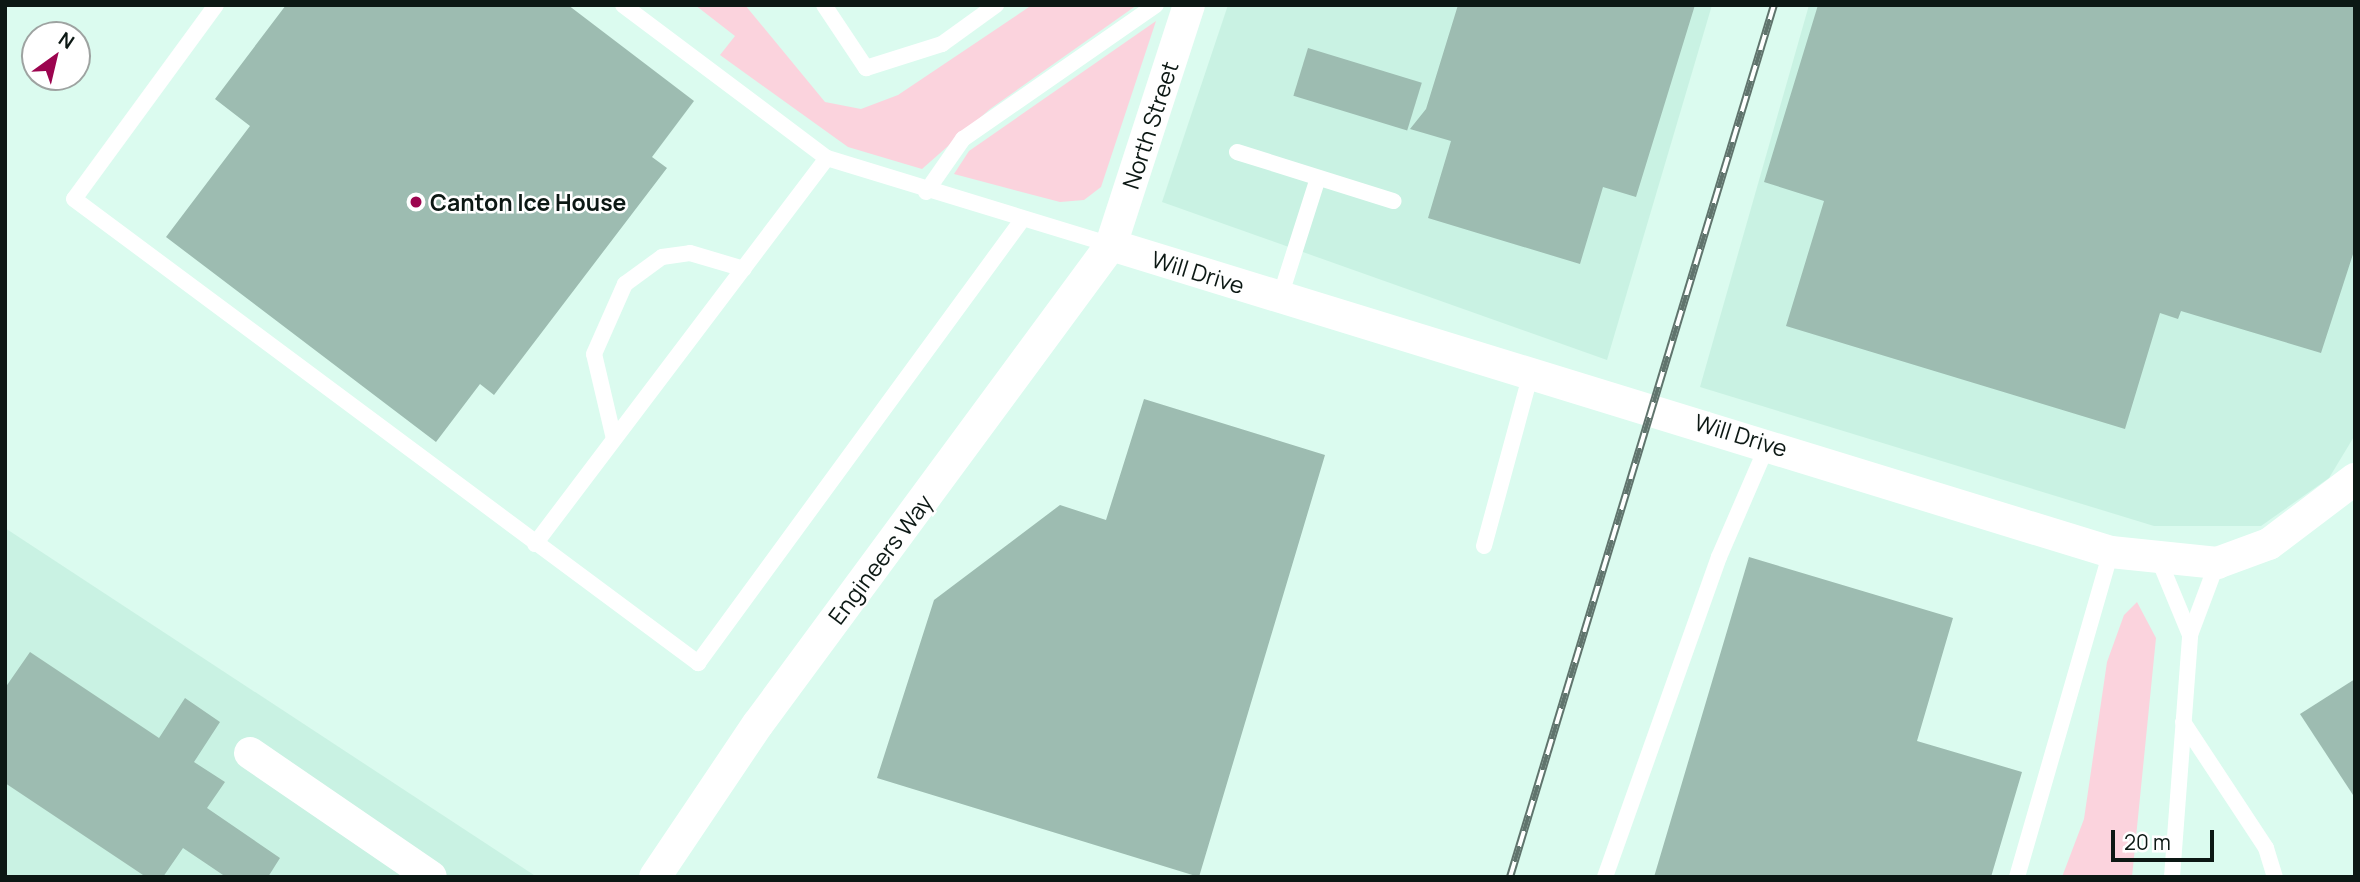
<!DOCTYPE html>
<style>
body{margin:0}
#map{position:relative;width:2360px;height:882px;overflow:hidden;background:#dbfbef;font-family:Manrope,sans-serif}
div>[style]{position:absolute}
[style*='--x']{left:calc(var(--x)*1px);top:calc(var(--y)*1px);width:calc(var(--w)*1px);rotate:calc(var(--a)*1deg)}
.built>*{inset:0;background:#c9f2e3}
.green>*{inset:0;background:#fbd3dd}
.building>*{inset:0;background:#9dbcb1;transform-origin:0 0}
.service>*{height:16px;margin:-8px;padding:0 8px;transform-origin:8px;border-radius:8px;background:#fff}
.minor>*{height:32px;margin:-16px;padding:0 16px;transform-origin:16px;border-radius:16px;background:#fff}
.rail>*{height:8px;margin-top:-4px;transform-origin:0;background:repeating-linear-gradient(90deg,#fff 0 16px,#60746d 0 32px);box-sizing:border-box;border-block:2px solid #60746d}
.dots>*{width:19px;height:19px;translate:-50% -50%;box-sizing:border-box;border:4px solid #fff;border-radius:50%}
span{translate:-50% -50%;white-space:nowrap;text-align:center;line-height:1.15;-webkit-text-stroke:5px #fff;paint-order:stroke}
.street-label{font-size:23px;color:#0c1814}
.poi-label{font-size:23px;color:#0c1814;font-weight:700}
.left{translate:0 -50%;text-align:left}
.frame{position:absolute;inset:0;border:7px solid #0c1814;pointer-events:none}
.north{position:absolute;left:21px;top:21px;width:70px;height:70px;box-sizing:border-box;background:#fff;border:2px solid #9ea3a1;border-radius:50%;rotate:34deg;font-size:19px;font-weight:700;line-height:28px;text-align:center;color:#0c1814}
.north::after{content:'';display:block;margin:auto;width:24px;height:32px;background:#9c044f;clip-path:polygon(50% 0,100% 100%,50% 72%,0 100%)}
.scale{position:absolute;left:2111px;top:830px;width:103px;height:32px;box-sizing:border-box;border:4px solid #0c1814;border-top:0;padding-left:9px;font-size:21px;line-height:24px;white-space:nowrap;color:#0c1814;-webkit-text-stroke:5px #fff;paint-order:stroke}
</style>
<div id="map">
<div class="built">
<div style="clip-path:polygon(1228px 5px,1712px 5px,1607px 360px,1162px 202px)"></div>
<div style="clip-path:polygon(1809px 5px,2355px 5px,2355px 435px,2329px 478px,2261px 526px,2154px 526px,1700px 387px)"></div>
<div style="clip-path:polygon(5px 528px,537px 877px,5px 877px)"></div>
</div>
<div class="green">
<div style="clip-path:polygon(695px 5px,745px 5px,825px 102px,861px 109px,898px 95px,1032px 5px,1137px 5px,990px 109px,922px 169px,848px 147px,720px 55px,735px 36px)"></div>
<div style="clip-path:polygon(1156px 21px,1101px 187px,1084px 200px,1060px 202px,954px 174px,969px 151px)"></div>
<div style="clip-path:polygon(2137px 602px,2156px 638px,2132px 877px,2062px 877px,2084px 819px,2107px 662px,2124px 615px)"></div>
</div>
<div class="building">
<div style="clip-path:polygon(286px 5px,568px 5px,694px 101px,652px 157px,667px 168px,494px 395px,480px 384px,436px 442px,166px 237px,250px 126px,215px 99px)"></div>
<div style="clip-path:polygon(1458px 5px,1695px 5px,1636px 197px,1603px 187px,1580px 264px,1428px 218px,1451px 141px,1410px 129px,1426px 109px)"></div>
<div style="clip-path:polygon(1818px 5px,2355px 5px,2355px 248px,2321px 353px,2181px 311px,2178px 319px,2160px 313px,2125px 429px,1786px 326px,1824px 201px,1764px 182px)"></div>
<div style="left:1308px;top:48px;width:119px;height:50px;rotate:17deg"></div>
<div style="clip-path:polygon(1144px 399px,1325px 455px,1199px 877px,877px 778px,934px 600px,1060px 505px,1106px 520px)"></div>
<div style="clip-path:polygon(1749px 557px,1953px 618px,1917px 741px,2022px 772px,1991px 877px,1654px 877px)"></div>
<div style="clip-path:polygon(30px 652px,159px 738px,185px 698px,220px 722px,194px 762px,225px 782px,207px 808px,280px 858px,268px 877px,226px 877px,183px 848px,163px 877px,146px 877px,5px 783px,5px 688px)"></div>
<div style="clip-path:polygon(2355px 679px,2355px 798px,2300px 714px)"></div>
</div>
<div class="service">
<div style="--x:216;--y:5;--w:240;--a:126.2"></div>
<div style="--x:74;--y:199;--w:778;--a:36.63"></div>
<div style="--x:698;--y:663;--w:549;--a:-53.82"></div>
<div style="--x:623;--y:5;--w:255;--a:36.9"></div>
<div style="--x:827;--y:158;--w:297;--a:17"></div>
<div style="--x:824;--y:5;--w:76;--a:56.3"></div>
<div style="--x:866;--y:68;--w:80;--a:-17.5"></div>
<div style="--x:942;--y:44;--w:67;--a:-35.8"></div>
<div style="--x:1237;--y:152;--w:164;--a:17.4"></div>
<div style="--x:926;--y:192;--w:65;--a:-55.1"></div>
<div style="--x:963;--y:139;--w:235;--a:-34.8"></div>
<div style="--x:1280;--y:297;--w:125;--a:-72.3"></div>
<div style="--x:614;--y:439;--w:87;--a:-103.2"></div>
<div style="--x:594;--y:354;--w:77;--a:-66.1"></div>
<div style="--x:625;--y:284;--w:46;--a:-36.1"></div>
<div style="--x:662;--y:257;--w:28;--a:-8"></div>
<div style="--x:690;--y:253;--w:56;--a:16.5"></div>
<div style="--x:535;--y:544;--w:484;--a:-52.9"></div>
<div style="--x:1484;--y:546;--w:179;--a:-74.8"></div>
<div style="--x:2159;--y:560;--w:81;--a:67.5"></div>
<div style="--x:2190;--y:635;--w:77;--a:-69.4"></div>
<div style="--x:2183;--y:722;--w:151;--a:56.6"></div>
<div style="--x:2266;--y:848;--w:30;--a:73"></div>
<div style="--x:1605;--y:877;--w:340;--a:-70.4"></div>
<div style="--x:1719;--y:557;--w:123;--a:-66.6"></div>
<div style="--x:2017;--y:877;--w:338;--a:-73.9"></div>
<div style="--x:2172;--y:877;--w:243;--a:-85.7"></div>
</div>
<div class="minor">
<div style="--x:1111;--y:245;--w:1046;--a:17.07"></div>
<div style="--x:2111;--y:552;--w:107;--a:5.9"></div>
<div style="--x:2217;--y:563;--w:55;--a:-20.1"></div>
<div style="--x:2269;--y:544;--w:108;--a:-37.1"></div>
<div style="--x:250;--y:753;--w:219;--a:34.4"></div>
<div style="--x:655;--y:877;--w:184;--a:-56.1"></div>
<div style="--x:758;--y:724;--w:595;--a:-53.61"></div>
<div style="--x:1111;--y:245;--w:252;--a:-72"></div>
</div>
<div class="rail">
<div style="--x:1510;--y:877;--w:911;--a:-73.16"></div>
</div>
<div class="dots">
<div style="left:416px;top:202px;background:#9c044f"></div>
</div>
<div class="street-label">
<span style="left:1150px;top:125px;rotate:-72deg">North Street</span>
<span style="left:1198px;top:272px;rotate:17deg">Will Drive</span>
<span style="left:1741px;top:435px;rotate:17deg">Will Drive</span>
<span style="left:880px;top:559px;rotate:-53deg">Engineers Way</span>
</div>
<div class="poi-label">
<span class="left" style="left:430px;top:202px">Canton Ice House</span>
</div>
<div class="frame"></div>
<div class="north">N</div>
<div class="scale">20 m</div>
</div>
